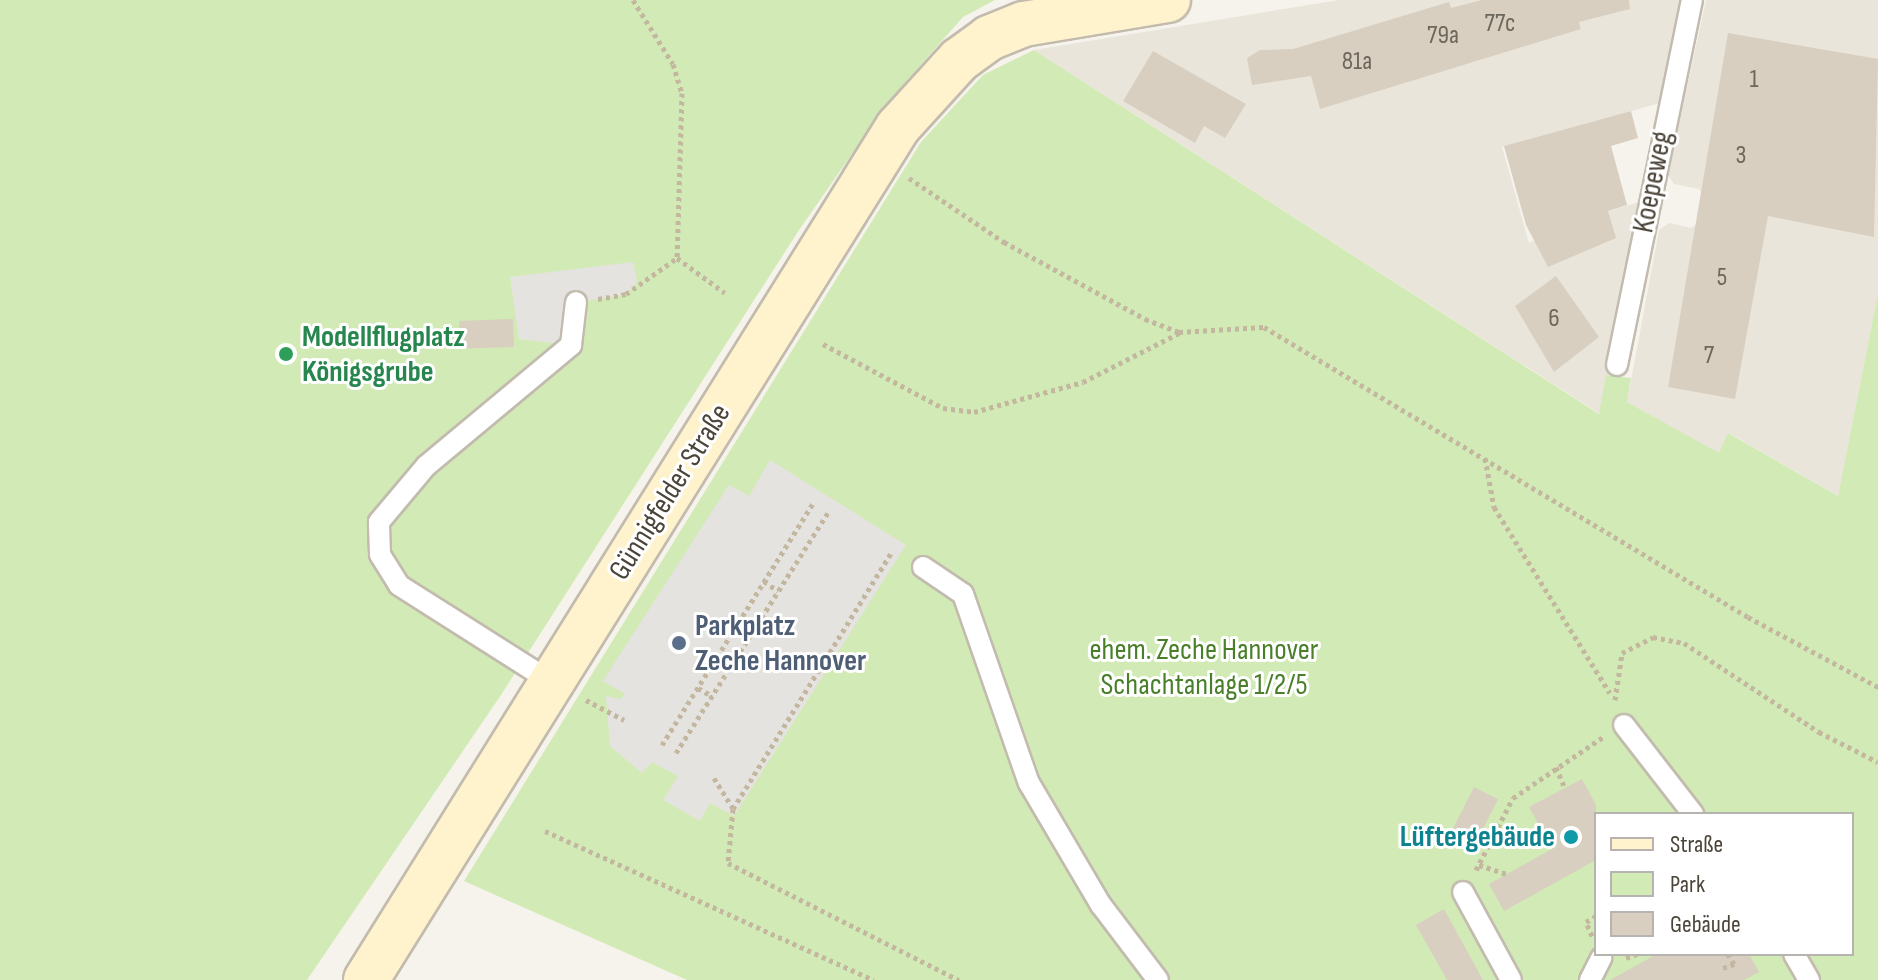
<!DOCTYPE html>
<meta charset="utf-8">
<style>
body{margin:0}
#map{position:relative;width:1878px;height:980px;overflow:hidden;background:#f6f3ec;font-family:"Sofia Sans Condensed",sans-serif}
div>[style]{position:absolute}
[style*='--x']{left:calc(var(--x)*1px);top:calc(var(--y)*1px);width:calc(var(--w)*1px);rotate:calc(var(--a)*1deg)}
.residential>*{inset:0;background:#eae5da}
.green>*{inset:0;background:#d2eab5}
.parking>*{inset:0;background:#e5e3e0}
.building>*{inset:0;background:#d8cfc1;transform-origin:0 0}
.path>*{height:5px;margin-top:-2.5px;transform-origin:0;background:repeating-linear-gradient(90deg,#c4b79f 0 4px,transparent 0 8px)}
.roads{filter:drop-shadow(2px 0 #c2bbae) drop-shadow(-2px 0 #c2bbae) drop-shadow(0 2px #c2bbae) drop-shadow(0 -2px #c2bbae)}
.lane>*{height:20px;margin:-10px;padding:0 10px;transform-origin:10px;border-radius:10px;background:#fff}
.secondary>*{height:44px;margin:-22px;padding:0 22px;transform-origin:22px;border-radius:22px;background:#fff3cd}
.dots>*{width:22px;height:22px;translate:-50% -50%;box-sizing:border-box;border:4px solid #fff;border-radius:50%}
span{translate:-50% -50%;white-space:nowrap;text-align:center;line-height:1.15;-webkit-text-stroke:6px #fff;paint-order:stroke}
.number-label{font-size:26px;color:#6e675b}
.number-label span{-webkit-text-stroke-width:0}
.street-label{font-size:30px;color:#4b4439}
.leisure-label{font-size:30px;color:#27864d;font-weight:700}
.left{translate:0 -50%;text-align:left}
.service-label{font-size:30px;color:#4e5e75;font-weight:700}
.park-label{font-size:30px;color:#4a7f2a}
.culture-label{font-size:30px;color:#0d838f;font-weight:700}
.right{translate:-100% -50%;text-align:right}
.legend{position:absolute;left:1594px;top:812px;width:260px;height:144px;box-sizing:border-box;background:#fff;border:2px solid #b7b4b0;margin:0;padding:10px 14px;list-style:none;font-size:24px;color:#4b4439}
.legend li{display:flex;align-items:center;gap:16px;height:40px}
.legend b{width:40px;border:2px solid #b7b4b0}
</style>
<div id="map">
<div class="residential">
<div style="clip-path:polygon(1339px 0,1681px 0,1660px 103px,1502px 147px,1529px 243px,1566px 223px,1640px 202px,1600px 414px,1034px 50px)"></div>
<div style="clip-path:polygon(1706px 0,1878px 0,1878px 293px,1838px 496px,1729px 433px,1719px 454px,1627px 402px,1659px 230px,1669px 223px,1691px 228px,1702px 221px,1706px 199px,1699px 189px,1674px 184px,1668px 175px)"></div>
</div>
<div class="green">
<div style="clip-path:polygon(0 0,995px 0,963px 17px,888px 102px,799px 230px,501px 695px,307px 980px,0 980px)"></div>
<div style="clip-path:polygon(evenodd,1034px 50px,1599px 414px,1606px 375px,1631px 378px,1627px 402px,1719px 453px,1728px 433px,1838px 496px,1878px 293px,1878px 980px,687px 980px,464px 881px,921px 142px,983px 75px,1034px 50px,1596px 814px,1852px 814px,1852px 954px,1596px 954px,1596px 814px)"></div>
</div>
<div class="parking">
<div style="clip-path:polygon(633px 262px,637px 282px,626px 294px,576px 303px,571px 345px,519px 339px,510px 277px)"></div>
<div style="clip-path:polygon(770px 460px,906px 545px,734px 816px,710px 803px,700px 821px,663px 800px,678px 776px,652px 762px,642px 773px,610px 746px,606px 696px,621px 699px,625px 694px,603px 681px,729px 485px,749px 496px)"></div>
</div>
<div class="building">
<div style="clip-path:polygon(1482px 0,1629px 0,1630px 9px,1579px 22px,1581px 29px,1320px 109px,1311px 76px,1252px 85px,1247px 58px,1260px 50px,1293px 49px,1449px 2px,1451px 8px)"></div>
<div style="clip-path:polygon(1728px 33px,1878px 59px,1874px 237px,1768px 216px,1735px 399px,1668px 387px)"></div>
<div style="clip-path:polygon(1153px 51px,1246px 104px,1225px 138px,1204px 126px,1195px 143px,1123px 101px)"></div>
<div style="clip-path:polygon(1631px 111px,1638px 138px,1611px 146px,1627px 205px,1608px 211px,1616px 238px,1548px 267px,1526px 225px,1504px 146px)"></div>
<div style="clip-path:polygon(1556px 276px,1599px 337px,1554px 372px,1515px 306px)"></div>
<div style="left:513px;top:319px;width:28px;height:54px;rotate:88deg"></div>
<div style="clip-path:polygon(1582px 779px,1596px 805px,1596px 860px,1504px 911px,1489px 884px,1552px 849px,1529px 807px)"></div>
<div style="left:1474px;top:787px;width:27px;height:53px;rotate:27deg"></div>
<div style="clip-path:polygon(1444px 909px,1483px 980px,1447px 980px,1416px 925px)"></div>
<div style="clip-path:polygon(1657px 954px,1749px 954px,1759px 972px,1744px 980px,1610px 980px)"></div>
</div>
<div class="path">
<div style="--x:633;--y:0;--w:75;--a:58"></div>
<div style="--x:673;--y:64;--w:30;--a:73"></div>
<div style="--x:682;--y:93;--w:165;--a:91.7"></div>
<div style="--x:677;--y:258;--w:59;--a:36.1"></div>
<div style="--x:909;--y:178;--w:115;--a:34"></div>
<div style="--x:1004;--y:242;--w:161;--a:28.6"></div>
<div style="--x:1145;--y:319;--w:36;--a:21"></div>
<div style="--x:1179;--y:332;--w:85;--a:-3.4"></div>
<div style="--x:1264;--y:327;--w:564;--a:30.93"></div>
<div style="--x:1748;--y:617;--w:148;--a:28.3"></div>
<div style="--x:598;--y:299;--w:28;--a:-10"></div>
<div style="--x:626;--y:294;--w:62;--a:-35.2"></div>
<div style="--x:823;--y:344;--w:136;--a:28.1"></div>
<div style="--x:943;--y:408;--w:31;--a:7"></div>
<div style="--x:974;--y:412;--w:113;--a:-15.4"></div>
<div style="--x:1083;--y:382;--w:108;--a:-27"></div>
<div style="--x:1485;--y:458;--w:50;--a:79.6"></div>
<div style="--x:1494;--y:507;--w:219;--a:58.1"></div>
<div style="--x:764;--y:581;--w:17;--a:36"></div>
<div style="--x:737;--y:624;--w:17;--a:31"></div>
<div style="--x:698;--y:688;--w:16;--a:30"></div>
<div style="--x:586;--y:700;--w:43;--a:27.8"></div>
<div style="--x:1615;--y:700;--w:48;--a:-81.5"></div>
<div style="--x:1622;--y:653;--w:35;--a:-27"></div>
<div style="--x:1653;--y:637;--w:32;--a:11"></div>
<div style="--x:1684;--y:643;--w:162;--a:33.4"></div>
<div style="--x:1819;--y:732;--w:66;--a:27"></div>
<div style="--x:662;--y:745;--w:287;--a:-58"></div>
<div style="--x:676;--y:753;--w:286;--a:-57.7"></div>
<div style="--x:1556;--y:767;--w:23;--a:67"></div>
<div style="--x:714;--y:778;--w:36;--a:58"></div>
<div style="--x:733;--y:809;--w:54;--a:95.3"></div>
<div style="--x:728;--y:863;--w:259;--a:26.9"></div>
<div style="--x:733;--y:809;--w:304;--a:-58.3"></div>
<div style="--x:545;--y:831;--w:361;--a:24.4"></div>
<div style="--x:1479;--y:865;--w:29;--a:18"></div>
<div style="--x:1476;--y:870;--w:81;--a:-62.8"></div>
<div style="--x:1513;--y:798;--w:109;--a:-34.1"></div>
<div style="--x:1592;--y:936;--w:15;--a:-113"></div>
<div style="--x:1586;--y:922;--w:12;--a:-31"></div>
<div style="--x:1626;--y:958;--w:12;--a:-20"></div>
<div style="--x:1723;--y:968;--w:12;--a:-20"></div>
<div style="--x:1734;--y:964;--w:12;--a:-121"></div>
</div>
<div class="roads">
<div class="lane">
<div style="--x:1617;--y:365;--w:373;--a:-78.4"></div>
<div style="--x:923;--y:567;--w:48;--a:34"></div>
<div style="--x:963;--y:594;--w:200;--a:70.8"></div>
<div style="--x:1029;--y:783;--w:142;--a:59.5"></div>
<div style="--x:1101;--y:905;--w:94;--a:52.8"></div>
<div style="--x:550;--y:681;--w:179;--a:-147.6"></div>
<div style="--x:399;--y:585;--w:36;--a:-122"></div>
<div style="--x:380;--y:554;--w:32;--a:-92"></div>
<div style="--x:379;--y:522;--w:73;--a:-50"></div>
<div style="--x:426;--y:466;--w:189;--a:-39.8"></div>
<div style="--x:571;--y:345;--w:43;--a:-83.4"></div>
<div style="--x:1624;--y:725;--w:113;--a:52.2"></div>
<div style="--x:1463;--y:892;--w:100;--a:61.4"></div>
<div style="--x:1794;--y:954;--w:30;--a:60"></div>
<div style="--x:1590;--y:980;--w:25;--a:-63"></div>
</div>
<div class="secondary">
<div style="--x:366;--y:980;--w:1005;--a:-58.05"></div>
<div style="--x:898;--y:127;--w:91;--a:-47.7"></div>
<div style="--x:959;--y:60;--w:37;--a:-36"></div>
<div style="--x:989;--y:38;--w:38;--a:-22"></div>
<div style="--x:1024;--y:24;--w:146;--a:-9.5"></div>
</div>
</div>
<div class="dots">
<div style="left:286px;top:354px;background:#2e9e5b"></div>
<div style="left:679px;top:643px;background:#5c6f8a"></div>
<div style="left:1571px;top:837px;background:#0f9aa8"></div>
</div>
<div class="number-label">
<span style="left:1500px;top:24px">77c</span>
<span style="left:1443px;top:36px">79a</span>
<span style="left:1357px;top:62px">81a</span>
<span style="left:1754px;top:80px">1</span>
<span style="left:1741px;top:156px">3</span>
<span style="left:1722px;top:278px">5</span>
<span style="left:1554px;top:319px">6</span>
<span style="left:1709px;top:356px">7</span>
</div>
<div class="street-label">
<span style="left:1653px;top:182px;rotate:-79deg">Koepeweg</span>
<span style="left:670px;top:492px;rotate:-58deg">Günnigfelder Straße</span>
</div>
<div class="leisure-label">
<span class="left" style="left:302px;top:354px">Modellflugplatz<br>Königsgrube</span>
</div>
<div class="service-label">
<span class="left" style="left:695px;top:643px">Parkplatz<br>Zeche Hannover</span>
</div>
<div class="park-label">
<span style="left:1204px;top:667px">ehem. Zeche Hannover<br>Schachtanlage 1/2/5</span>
</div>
<div class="culture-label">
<span class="right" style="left:1555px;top:837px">Lüftergebäude</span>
</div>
<ul class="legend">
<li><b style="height:10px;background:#fff3cd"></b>Straße</li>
<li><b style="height:22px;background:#d2eab5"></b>Park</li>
<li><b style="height:22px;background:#d8cfc1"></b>Gebäude</li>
</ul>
</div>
